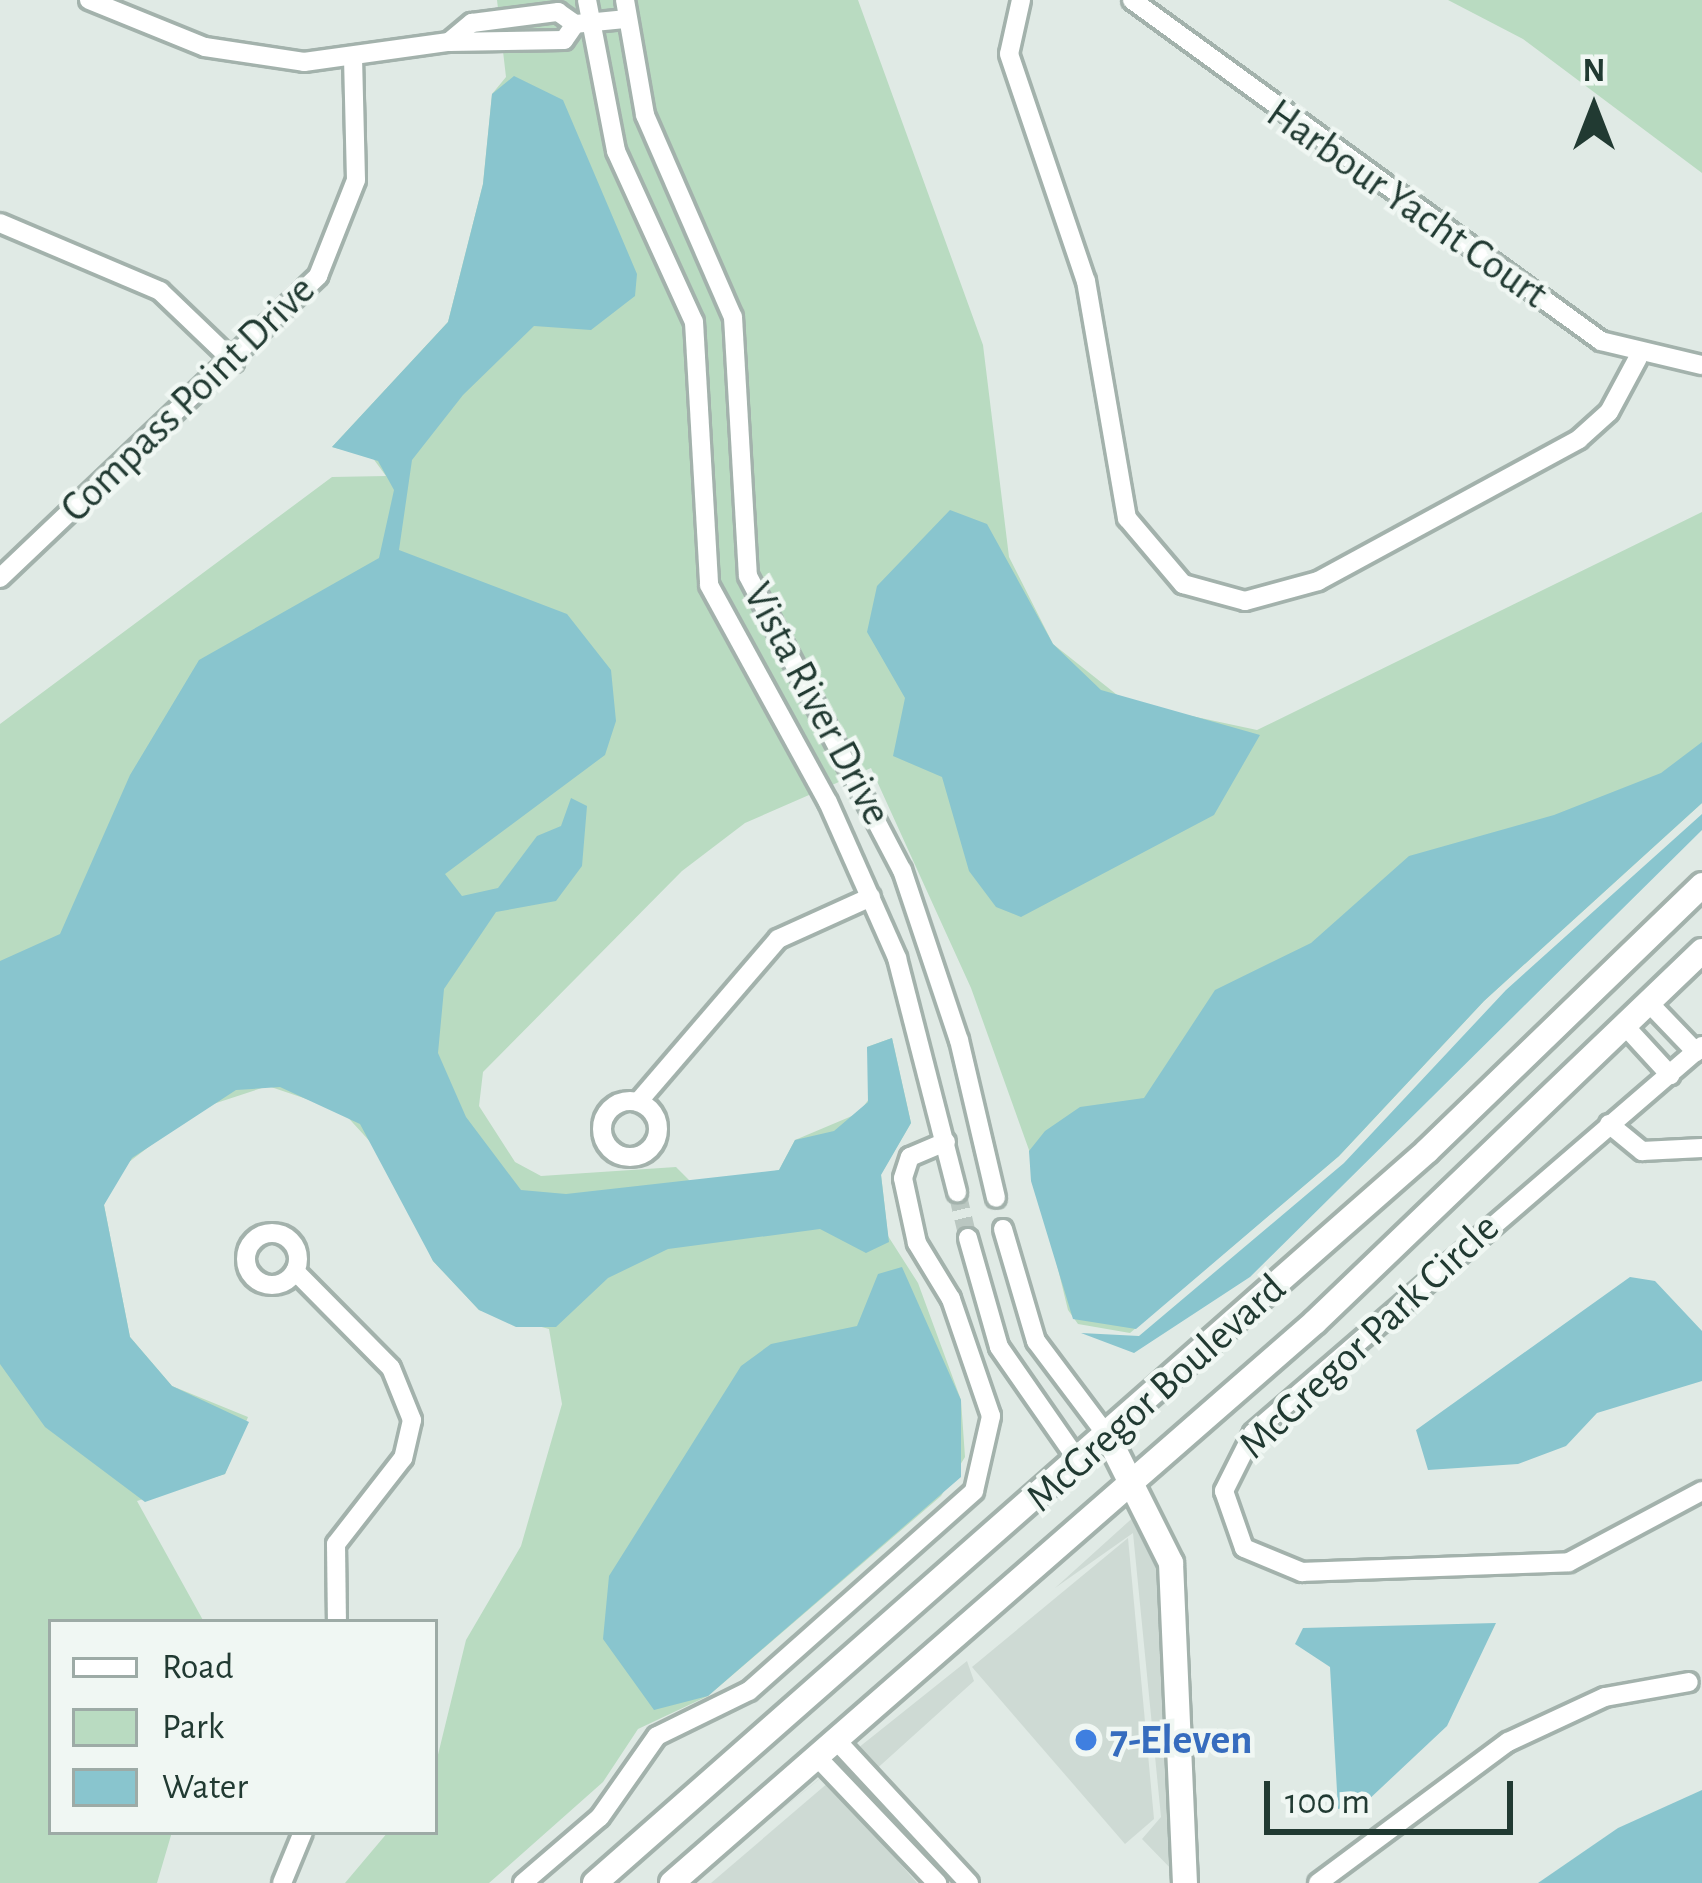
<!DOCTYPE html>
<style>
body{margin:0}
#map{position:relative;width:1702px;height:1883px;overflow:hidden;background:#e0eae5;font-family:"Alegreya Sans",sans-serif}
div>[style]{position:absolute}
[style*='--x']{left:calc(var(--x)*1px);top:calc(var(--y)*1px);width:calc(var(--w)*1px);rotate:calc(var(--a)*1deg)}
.built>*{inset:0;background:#cedad4}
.green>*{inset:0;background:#b9dbc1}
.water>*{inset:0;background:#89c5ce}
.street-tunnel>*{height:18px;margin-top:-9px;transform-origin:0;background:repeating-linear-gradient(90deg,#bac7c1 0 18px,transparent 0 27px)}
.roads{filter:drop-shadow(3px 0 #a3b2ac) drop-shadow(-3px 0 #a3b2ac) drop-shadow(0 3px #a3b2ac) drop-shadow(0 -3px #a3b2ac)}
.street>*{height:18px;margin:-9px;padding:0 9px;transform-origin:9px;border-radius:9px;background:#fff}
.street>.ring{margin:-9px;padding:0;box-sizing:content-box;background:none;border:18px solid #fff;border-radius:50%}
.secondary>*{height:24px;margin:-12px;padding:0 12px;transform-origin:12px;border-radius:12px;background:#fff}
.dots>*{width:33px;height:33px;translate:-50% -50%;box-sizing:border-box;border:6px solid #f0f7f3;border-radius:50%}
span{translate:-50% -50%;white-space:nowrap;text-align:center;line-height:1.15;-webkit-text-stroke:9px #f0f7f3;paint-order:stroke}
.street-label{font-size:42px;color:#213a32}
.shop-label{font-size:42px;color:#366cbe;font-weight:700}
.left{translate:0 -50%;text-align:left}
.legend{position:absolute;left:48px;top:1619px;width:390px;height:216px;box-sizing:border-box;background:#f0f7f3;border:3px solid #9daba6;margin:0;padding:15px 21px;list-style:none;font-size:36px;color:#213a32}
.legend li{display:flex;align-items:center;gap:24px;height:60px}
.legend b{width:60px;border:3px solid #9daba6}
.north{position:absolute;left:1534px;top:48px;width:120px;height:120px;-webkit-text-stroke:9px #f0f7f3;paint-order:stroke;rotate:0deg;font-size:33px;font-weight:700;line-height:48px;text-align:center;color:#213a32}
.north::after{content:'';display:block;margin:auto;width:42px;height:54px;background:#213a32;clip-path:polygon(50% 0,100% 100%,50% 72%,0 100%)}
.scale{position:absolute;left:1264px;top:1781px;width:249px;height:54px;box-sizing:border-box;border:6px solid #213a32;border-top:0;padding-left:15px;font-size:36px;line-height:42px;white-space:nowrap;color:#213a32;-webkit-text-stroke:9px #f0f7f3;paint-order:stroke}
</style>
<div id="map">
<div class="built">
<div style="clip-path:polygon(1138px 1513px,1163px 1566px,1177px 1875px,1142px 1839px,1161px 1817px,1133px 1533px,1055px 1588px)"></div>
<div style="clip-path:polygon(1128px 1538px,1154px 1819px,1125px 1844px,972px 1667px)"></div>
<div style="clip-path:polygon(967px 1661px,974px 1681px,872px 1773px,955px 1863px,932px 1883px,826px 1774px,689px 1883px)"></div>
<div style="clip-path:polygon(829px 1782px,917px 1883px,711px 1883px)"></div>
</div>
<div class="green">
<div style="clip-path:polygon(497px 0,858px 0,983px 345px,1009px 557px,1053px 644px,1126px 702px,1257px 730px,1702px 512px,1702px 803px,1484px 1001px,1339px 1156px,1130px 1333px,1078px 1324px,1068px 1310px,1029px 1150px,971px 988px,871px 768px,745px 823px,682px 871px,483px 1072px,479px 1106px,515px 1162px,541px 1176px,676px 1167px,690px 1181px,729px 1182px,779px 1170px,795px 1140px,859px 1113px,873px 1093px,867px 1047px,892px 1038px,911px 1123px,881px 1174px,888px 1236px,918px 1283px,961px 1400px,965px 1457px,941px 1496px,708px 1696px,638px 1729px,603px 1782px,489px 1883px,345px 1883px,388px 1832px,435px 1832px,435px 1767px,466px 1640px,521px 1546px,562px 1404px,549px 1329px,479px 1310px,433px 1261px,385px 1158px,342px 1111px,268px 1086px,198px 1109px,116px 1172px,104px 1205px,130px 1337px,172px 1386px,248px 1417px,225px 1474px,137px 1501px,204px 1622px,51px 1622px,51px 1832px,172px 1832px,157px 1883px,0 1883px,0 724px,332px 477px,386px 476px,372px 457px,332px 447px,448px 322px,483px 184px,492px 94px,506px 77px)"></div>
<div style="clip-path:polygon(1448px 0,1702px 0,1702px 173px,1523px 39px)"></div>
</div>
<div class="water">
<div style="clip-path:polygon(514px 76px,563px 100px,637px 274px,635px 296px,591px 330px,534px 326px,463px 395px,412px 460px,399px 550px,567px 614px,611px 670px,616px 721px,605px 755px,445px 874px,462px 896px,498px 888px,537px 836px,561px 826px,571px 798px,587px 806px,582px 866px,556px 901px,496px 912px,444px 989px,438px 1053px,466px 1117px,521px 1190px,566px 1194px,779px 1170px,795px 1140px,834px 1131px,868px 1102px,867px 1047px,892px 1038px,911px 1123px,881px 1175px,889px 1242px,866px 1253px,820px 1229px,668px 1249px,608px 1278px,556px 1327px,516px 1327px,479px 1310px,433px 1261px,360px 1124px,280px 1087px,236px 1090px,132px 1158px,104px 1205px,130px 1337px,172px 1386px,249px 1422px,225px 1474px,145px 1502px,45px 1427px,0 1364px,0 961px,60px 934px,130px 775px,199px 660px,379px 558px,394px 490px,378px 461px,332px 447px,448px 322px,483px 184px,492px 94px)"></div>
<div style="clip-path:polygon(950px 510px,987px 524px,1053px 644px,1101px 690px,1260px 735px,1214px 815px,1021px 917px,996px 907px,969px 871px,942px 777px,893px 756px,905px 698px,867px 632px,877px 586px)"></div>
<div style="clip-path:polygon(1702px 742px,1702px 803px,1484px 1001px,1339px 1156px,1136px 1329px,1073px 1319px,1031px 1181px,1029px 1151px,1045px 1131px,1080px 1107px,1144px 1098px,1215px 990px,1311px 943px,1409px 856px,1554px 815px,1661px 773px)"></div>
<div style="clip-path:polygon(1702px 814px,1702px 830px,1250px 1277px,1134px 1353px,1081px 1333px,1139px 1336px,1344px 1163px,1506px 990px)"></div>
<div style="clip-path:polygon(902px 1267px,961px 1400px,961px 1477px,708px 1696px,654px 1710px,603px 1639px,609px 1576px,741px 1366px,771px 1344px,857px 1326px,878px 1274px)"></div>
<div style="clip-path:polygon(1630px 1277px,1655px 1281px,1702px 1331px,1702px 1381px,1597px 1413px,1566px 1446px,1518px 1464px,1428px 1470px,1416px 1430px)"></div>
<div style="clip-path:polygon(1496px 1623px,1447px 1726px,1365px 1803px,1338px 1809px,1330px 1667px,1295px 1644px,1303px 1628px)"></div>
<div style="clip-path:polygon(1702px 1790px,1702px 1883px,1538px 1883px,1618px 1828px)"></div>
</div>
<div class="street-tunnel">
<div style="--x:957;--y:1192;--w:47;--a:76.6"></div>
</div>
<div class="roads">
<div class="street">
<div style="--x:89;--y:0;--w:125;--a:22.1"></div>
<div style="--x:205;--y:47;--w:100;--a:8.6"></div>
<div style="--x:304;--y:62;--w:146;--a:-7.9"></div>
<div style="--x:449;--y:42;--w:115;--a:-1"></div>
<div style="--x:564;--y:40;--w:19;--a:-55"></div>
<div style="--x:587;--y:0;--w:154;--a:79.1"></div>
<div style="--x:616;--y:151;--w:188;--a:65.5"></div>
<div style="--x:694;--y:322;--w:263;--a:86.7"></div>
<div style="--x:709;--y:585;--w:247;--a:61.3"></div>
<div style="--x:828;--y:802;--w:171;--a:66.1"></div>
<div style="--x:897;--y:958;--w:242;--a:75.6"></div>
<div style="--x:625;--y:0;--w:117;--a:80.1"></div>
<div style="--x:645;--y:115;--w:220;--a:66.5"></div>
<div style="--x:733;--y:317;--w:259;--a:86.7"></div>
<div style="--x:748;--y:576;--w:332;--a:62.4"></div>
<div style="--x:902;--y:870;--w:179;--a:71.5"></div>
<div style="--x:959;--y:1040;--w:162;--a:76.8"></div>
<div style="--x:1021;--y:0;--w:55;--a:102.5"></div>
<div style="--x:1009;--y:54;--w:240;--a:71.3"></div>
<div style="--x:1086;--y:281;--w:241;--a:80.2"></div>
<div style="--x:1127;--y:518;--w:87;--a:49.7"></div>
<div style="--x:1183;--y:584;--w:64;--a:15.3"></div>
<div style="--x:1245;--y:601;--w:76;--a:-15.3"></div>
<div style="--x:1318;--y:581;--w:297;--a:-28.5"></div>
<div style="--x:1579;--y:439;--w:40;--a:-42"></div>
<div style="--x:1609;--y:412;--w:61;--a:-61.8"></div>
<div style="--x:1132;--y:0;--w:580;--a:36.02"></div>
<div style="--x:1601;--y:341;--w:104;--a:13.4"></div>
<div style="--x:449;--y:42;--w:30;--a:-40"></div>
<div style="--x:472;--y:23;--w:87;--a:-7.3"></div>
<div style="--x:558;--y:12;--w:21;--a:35"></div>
<div style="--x:575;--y:24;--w:51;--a:-5.6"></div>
<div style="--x:0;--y:223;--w:174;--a:23"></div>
<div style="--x:160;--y:291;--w:103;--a:43.8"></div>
<div style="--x:0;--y:578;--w:439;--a:-43.5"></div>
<div style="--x:318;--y:276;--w:103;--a:-68.4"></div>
<div style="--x:356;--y:180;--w:121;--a:-91.4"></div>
<div style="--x:1649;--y:1003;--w:68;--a:46.2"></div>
<div style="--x:1625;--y:1026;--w:67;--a:47.4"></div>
<div style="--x:1702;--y:1046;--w:593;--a:139.24"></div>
<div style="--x:1253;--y:1433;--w:65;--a:116.6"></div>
<div style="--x:1224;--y:1491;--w:60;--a:70.7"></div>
<div style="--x:1244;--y:1548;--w:63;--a:22.5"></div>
<div style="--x:1302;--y:1572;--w:267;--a:-2.1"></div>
<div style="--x:1569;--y:1562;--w:151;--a:-28.1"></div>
<div class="ring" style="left:602px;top:1101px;width:38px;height:38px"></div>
<div style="--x:638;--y:1102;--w:215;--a:-49.3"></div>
<div style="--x:778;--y:939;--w:102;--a:-24.3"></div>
<div style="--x:1609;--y:1124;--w:43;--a:39.3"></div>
<div style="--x:1642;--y:1151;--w:60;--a:-2.9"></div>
<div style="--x:1003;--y:1229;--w:117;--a:73.6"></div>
<div style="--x:1036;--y:1341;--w:120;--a:53.1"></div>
<div class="ring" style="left:246px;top:1233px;width:34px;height:34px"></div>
<div style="--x:968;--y:1238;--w:113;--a:74.1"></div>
<div style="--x:999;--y:1347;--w:140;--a:55.2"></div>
<div style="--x:295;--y:1271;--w:136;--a:45.3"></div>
<div style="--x:391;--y:1368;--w:56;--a:68"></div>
<div style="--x:412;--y:1420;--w:39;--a:103"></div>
<div style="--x:403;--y:1458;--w:109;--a:127.9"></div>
<div style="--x:336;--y:1544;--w:78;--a:89.3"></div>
<div style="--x:837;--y:1741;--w:194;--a:47.1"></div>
<div style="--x:818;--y:1758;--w:173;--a:46.4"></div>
<div style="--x:282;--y:1883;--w:55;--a:-67.6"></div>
<div style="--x:523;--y:1883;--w:101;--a:-40.6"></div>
<div style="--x:600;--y:1817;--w:99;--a:-54.9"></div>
<div style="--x:657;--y:1736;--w:102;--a:-26.1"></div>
<div style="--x:749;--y:1691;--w:301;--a:-41.6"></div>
<div style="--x:974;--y:1491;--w:77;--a:-77.2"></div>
<div style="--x:991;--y:1416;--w:124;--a:-108.9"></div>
<div style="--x:951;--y:1299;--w:66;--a:-121.3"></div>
<div style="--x:917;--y:1243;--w:66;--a:-102.2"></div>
<div style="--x:903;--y:1178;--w:22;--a:-72"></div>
<div style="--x:910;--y:1157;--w:39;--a:-23"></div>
<div style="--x:1318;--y:1883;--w:237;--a:-36.6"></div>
<div style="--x:1508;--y:1742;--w:107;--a:-24.9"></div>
<div style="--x:1605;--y:1697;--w:85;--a:-10.1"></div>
</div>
<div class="secondary">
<div style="--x:1108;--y:1437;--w:141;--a:63.4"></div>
<div style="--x:1171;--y:1563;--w:320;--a:87.5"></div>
<div style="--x:595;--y:1883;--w:1108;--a:-41.34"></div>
<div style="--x:1427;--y:1151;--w:383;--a:-44"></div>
<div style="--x:672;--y:1883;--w:853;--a:-41.1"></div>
<div style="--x:1315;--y:1322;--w:536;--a:-43.79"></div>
</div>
</div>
<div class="dots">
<div style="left:1086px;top:1740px;background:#3f7fe0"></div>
</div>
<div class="street-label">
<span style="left:1407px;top:204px;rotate:35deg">Harbour Yacht Court</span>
<span style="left:188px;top:399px;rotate:-44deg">Compass Point Drive</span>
<span style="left:817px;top:704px;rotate:62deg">Vista River Drive</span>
<span style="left:1369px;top:1336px;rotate:-43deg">McGregor Park Circle</span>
<span style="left:1156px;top:1393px;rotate:-42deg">McGregor Boulevard</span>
</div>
<div class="shop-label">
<span class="left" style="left:1110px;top:1740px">7-Eleven</span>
</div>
<ul class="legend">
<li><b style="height:15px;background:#fff"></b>Road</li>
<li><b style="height:33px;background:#b9dbc1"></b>Park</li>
<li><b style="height:33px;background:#89c5ce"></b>Water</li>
</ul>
<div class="north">N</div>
<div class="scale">100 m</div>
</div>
